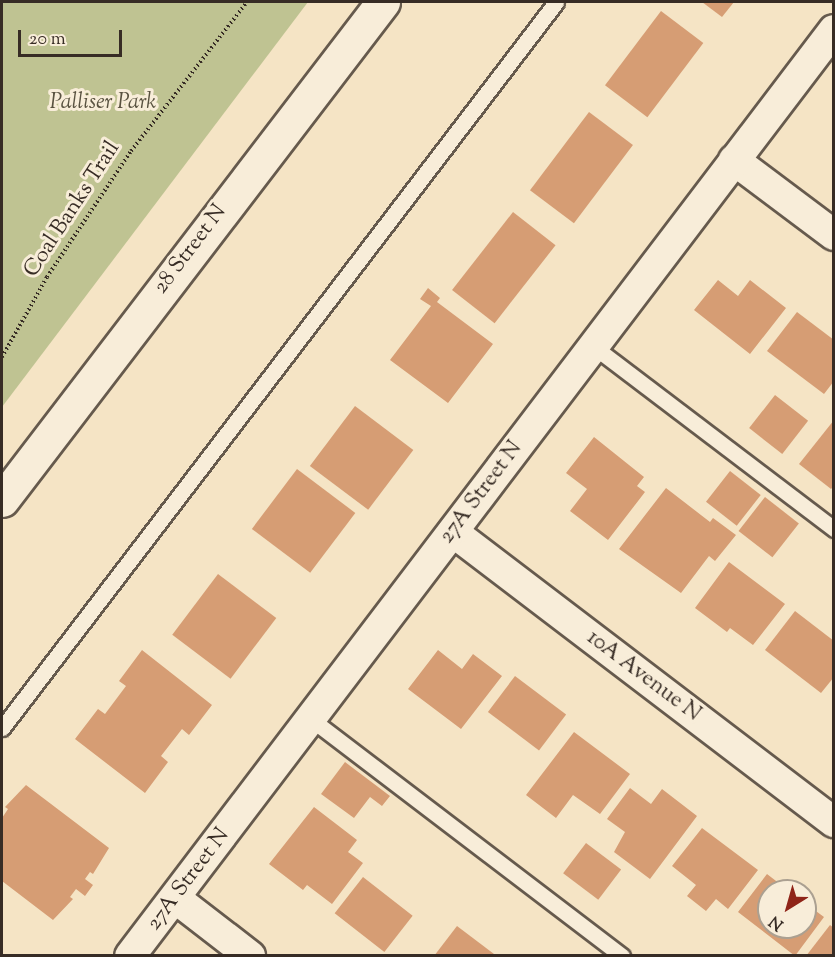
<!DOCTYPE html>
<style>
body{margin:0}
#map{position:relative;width:835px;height:957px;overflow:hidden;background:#f5e4c5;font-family:"Sorts Mill Goudy",serif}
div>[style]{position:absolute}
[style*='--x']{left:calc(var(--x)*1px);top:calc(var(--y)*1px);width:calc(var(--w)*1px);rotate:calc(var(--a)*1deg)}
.green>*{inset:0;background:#bfc392}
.building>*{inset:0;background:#d69d74;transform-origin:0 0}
.path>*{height:4px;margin-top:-2px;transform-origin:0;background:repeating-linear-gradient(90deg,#372c25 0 1.5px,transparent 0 4.5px)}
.roads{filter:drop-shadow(2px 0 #665a4d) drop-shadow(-2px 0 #665a4d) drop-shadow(0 2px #665a4d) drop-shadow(0 -2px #665a4d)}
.service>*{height:15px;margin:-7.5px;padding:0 7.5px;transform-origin:7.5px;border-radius:7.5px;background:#f8edd9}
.minor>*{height:30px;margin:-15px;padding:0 15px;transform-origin:15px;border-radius:15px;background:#f8edd9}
.secondary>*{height:33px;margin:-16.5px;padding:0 16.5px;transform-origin:16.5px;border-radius:16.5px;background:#f8edd9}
span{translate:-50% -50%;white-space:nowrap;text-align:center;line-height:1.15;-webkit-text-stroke:6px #f8edd9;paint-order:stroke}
.park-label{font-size:22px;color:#595240;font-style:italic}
.street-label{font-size:22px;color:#372c25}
.frame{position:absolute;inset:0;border:3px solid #372c25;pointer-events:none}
.north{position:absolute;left:757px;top:879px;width:60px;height:60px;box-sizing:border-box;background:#f8edd9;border:2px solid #aba091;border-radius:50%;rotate:217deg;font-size:16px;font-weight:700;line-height:24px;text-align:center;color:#372c25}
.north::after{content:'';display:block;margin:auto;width:21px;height:27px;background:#8f2418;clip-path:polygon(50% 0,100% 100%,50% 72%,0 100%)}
.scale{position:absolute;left:18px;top:30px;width:104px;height:27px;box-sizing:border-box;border:3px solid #372c25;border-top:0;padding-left:8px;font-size:18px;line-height:21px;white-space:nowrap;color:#372c25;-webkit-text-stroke:4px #f8edd9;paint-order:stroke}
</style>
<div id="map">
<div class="green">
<div style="clip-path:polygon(2px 2px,308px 2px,2px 407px)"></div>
</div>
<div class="building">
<div style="clip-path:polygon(702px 2px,734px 2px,722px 17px)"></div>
<div style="left:661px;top:11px;width:53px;height:93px;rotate:37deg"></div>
<div style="left:589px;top:112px;width:55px;height:98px;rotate:37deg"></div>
<div style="left:513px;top:212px;width:54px;height:99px;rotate:38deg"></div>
<div style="clip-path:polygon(718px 280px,738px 296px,750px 280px,786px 308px,750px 354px,694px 310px)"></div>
<div style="clip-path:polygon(428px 288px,440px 298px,437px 302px,493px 344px,448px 403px,390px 360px,431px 306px,420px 299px)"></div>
<div style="clip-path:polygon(797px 312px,834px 340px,834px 381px,824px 394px,767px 351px)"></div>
<div style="left:775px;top:395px;width:42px;height:42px;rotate:38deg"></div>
<div style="left:355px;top:406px;width:73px;height:75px;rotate:37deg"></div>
<div style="clip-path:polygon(834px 420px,834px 486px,831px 489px,799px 464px)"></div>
<div style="clip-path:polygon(594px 437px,644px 477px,637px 486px,645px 492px,608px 540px,570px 511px,587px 489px,566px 473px)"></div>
<div style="left:297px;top:469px;width:73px;height:75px;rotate:37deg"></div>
<div style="left:730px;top:471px;width:39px;height:39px;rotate:38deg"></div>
<div style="clip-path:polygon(666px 488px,710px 522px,713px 518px,736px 535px,715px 561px,709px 556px,681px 593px,619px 549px)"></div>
<div style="left:765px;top:497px;width:43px;height:43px;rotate:38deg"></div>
<div style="clip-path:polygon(729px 562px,785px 604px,753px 645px,730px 628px,727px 632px,695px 608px)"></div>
<div style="left:218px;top:574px;width:73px;height:76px;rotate:37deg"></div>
<div style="clip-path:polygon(795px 611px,834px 641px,834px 677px,821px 693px,765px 650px)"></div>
<div style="clip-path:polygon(142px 650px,212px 705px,189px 735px,182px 729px,161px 756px,168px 762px,145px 793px,75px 739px,98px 709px,105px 714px,126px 686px,119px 681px)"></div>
<div style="clip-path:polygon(438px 650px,462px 669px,473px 654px,502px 676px,461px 729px,408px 689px)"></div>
<div style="left:515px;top:676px;width:64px;height:45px;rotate:37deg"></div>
<div style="clip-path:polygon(574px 732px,630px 774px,600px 814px,573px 795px,556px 818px,526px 795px)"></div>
<div style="clip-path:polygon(345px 762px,390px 796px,382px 806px,370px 797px,354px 818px,321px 794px)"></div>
<div style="clip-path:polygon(26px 785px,109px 848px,93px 874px,90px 872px,85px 879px,93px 885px,85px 896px,76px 889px,70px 897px,73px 899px,53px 920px,2px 881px,2px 818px,8px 809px,5px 807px)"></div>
<div style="clip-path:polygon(630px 788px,651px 804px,662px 789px,697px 816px,650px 879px,614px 852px,625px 832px,607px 819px)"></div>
<div style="clip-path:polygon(314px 807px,357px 840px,348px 852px,363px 863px,332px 904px,307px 885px,303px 890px,269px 864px)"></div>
<div style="clip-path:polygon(702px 828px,758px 870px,728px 909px,716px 899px,706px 911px,687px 896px,696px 885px,672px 866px)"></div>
<div style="left:586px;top:843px;width:44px;height:38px;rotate:37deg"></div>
<div style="clip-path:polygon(767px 874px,789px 891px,769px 891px,769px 927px,805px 927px,805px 903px,824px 917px,795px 956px,738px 912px)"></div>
<div style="left:363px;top:877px;width:63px;height:46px;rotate:38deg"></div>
<div style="clip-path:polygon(830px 925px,834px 928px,834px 956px,806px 956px)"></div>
<div style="clip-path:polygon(457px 926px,494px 954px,493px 956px,434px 956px)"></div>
</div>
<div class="path">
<div style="--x:2;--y:357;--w:92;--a:-60.6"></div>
<div style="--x:47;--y:277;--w:151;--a:-56.3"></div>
<div style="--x:131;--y:151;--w:189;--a:-52.1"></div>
</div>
<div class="roads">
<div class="service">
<div style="--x:593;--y:346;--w:303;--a:37.2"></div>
<div style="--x:311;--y:719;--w:391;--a:37.3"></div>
<div style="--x:2;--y:728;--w:913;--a:-52.65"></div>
</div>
<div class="minor">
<div style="--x:734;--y:160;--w:125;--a:36.9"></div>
<div style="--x:453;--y:532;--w:479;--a:37.3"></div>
<div style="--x:175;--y:898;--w:95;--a:37.7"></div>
<div style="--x:130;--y:956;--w:1163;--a:-52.76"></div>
</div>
<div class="secondary">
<div style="--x:2;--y:500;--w:627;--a:-52.58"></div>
</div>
</div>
<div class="park-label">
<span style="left:103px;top:104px">Palliser Park</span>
</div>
<div class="street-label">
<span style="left:73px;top:210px;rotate:-57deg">Coal Banks Trail</span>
<span style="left:191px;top:250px;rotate:-53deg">28 Street N</span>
<span style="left:482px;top:493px;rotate:-53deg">27A Street N</span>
<span style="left:643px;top:677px;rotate:37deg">10A Avenue N</span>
<span style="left:189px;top:880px;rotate:-53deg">27A Street N</span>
</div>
<div class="frame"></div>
<div class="north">N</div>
<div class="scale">20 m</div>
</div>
